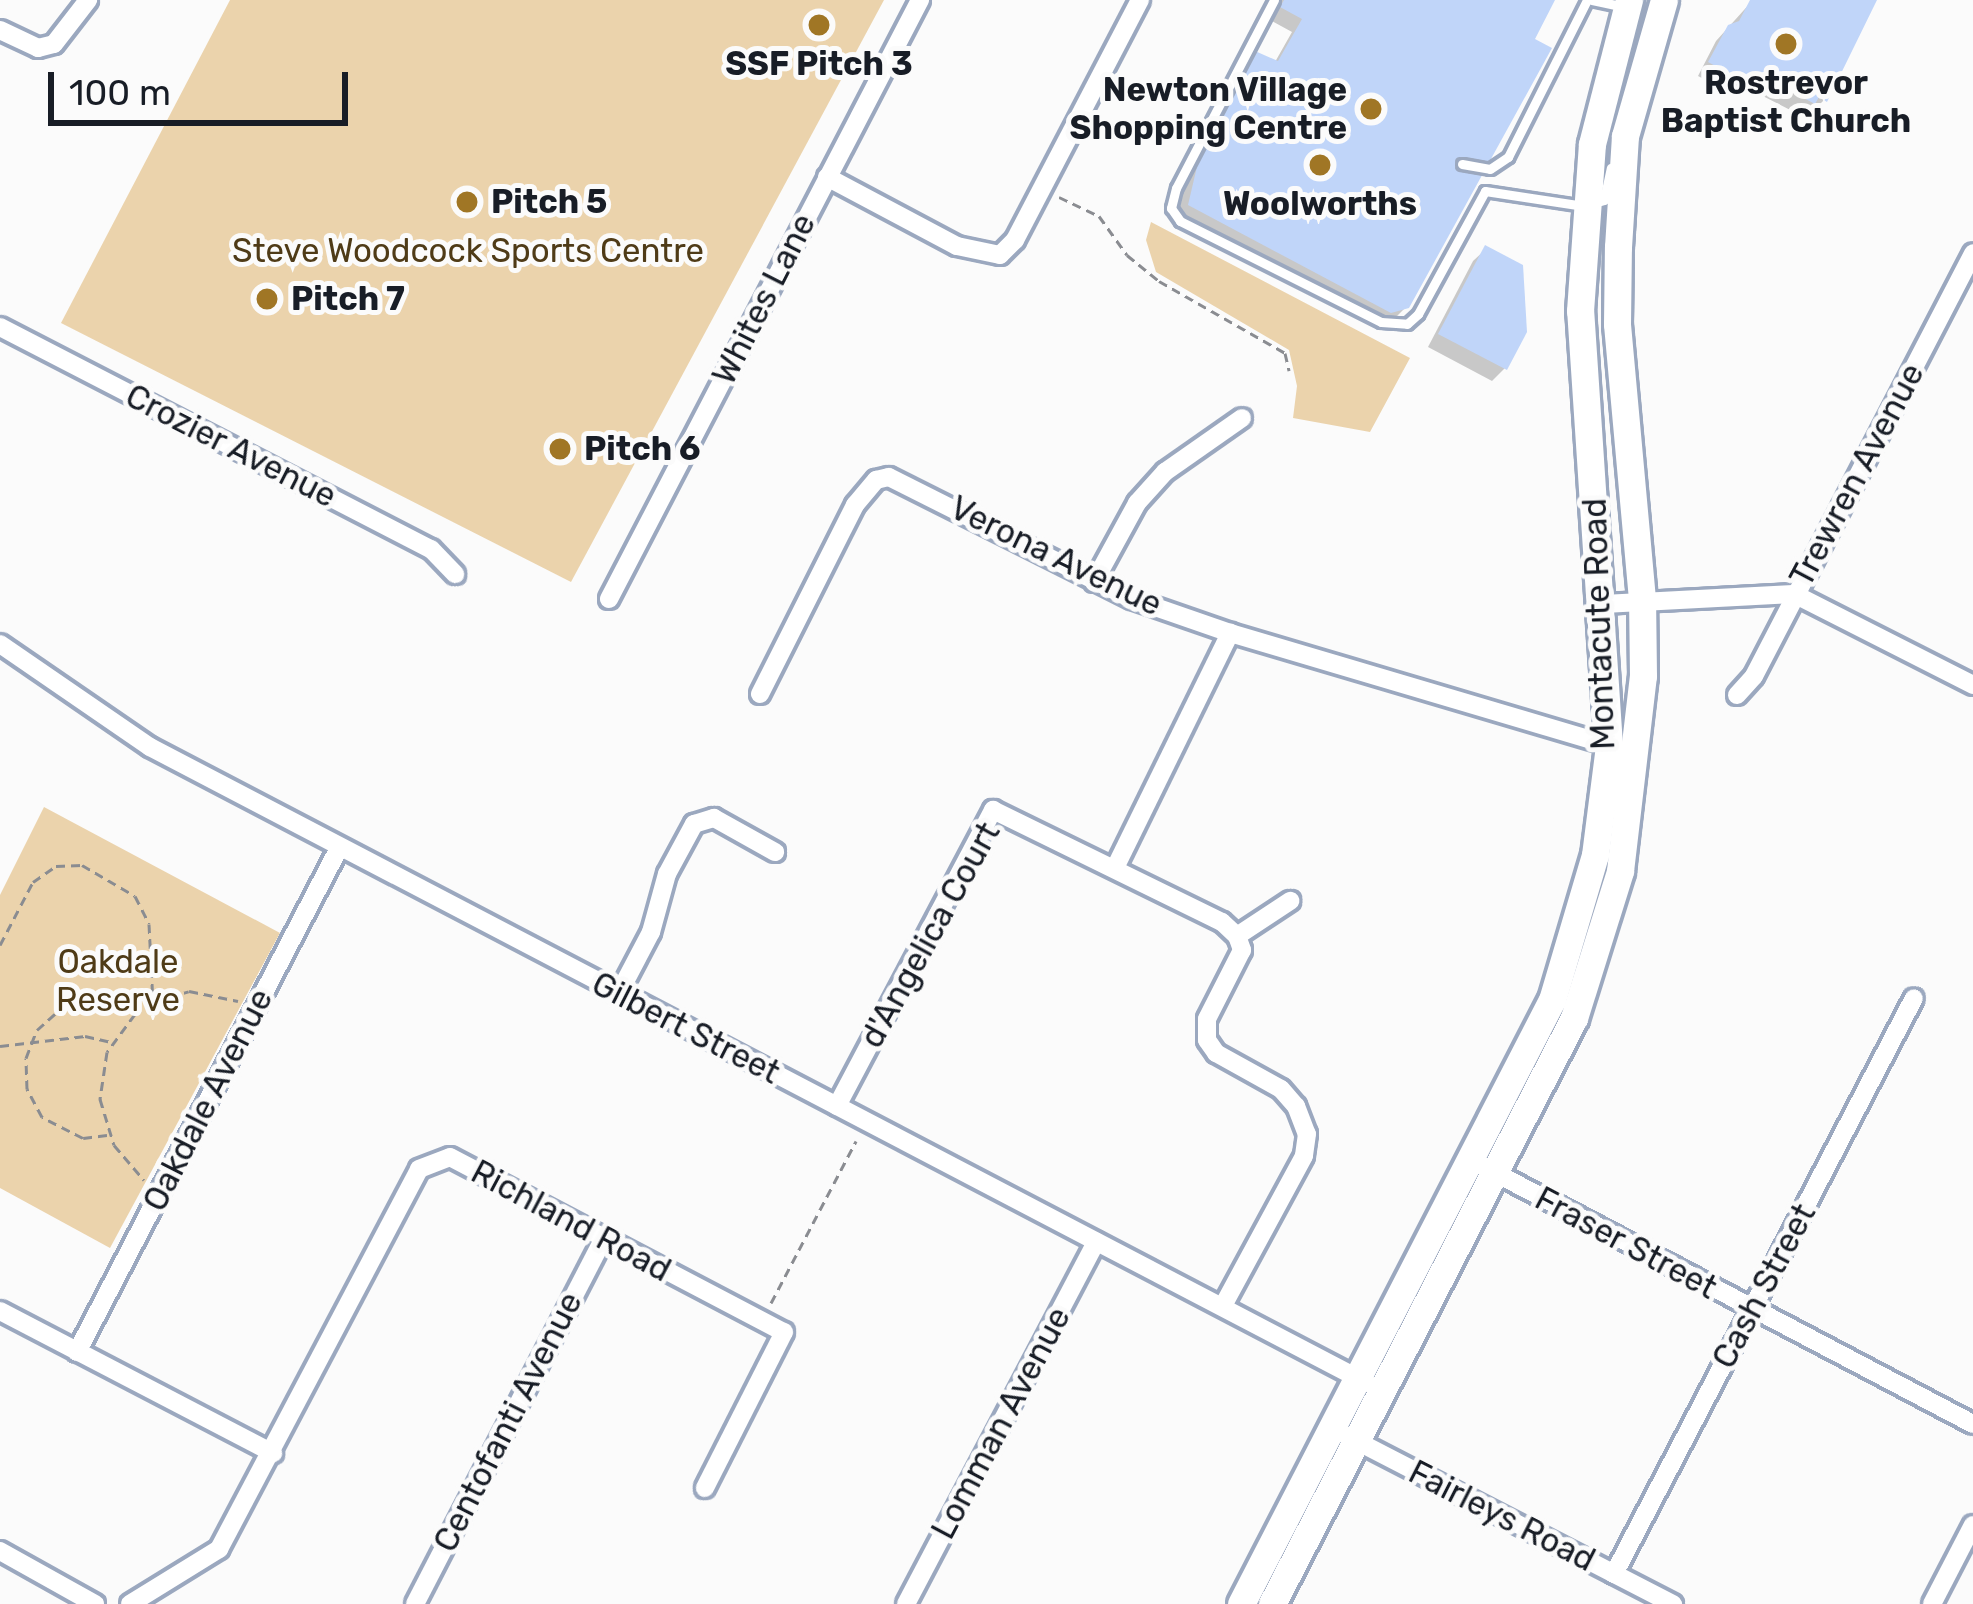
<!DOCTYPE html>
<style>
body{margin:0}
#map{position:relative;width:1973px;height:1604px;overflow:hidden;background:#fbfbfb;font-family:Rubik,sans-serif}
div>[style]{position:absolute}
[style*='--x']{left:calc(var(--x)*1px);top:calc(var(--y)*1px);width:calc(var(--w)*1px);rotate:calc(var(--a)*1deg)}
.green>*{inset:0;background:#ebd3ac}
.shadow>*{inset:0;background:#0003}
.building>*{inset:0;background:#c0d5f9}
.path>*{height:3px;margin-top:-1.5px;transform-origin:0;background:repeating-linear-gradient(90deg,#8a8c91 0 9px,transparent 0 15px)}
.roads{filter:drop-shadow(3px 0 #9ba8bf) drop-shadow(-3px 0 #9ba8bf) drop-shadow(0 3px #9ba8bf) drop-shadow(0 -3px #9ba8bf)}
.service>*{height:9px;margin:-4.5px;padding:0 4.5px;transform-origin:4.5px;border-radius:4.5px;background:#fff}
.minor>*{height:18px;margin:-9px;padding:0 9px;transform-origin:9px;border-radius:9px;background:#fff}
.secondary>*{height:27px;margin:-13.5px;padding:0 13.5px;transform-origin:13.5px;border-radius:13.5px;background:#fff}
.dots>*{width:33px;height:33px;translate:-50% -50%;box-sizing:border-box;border:6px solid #fbfbfb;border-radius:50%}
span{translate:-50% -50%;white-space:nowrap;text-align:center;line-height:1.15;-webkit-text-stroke:10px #fbfbfb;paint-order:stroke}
.poi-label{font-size:33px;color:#181d26;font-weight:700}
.right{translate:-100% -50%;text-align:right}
.left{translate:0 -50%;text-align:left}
.park-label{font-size:33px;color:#4f3b17}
.street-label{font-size:33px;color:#181d26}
.scale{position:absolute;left:48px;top:72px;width:300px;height:54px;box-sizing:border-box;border:6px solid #181d26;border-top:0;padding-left:15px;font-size:36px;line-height:42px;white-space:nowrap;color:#181d26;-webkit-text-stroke:9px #fbfbfb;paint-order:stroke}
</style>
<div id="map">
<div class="green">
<div style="clip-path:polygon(230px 0,884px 0,571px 582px,61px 323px)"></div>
<div style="clip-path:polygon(1151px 222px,1410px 358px,1370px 432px,1293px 418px,1297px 386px,1289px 350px,1156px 272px,1146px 240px)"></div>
<div style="clip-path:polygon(44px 807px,280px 933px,110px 1248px,0 1188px,0 895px)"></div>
</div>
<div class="shadow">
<div style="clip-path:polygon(1280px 0,1553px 0,1407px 306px,1393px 320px,1376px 324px,1177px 218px,1188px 173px,1243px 67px,1255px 54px,1275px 62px,1292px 32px,1270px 20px)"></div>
<div style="clip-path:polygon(1753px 0,1871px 0,1824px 100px,1812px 112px,1806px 109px,1800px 115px,1747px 88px,1730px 93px,1698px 76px,1716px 41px)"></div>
<div style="clip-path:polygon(1486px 249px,1505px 368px,1492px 381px,1428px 347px,1473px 261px)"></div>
</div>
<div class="building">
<div style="clip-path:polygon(1284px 0,1555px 0,1535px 39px,1552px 48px,1409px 308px,1391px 313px,1188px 205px,1199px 158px,1255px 51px,1278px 61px,1302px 19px,1280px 7px)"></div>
<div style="clip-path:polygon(1750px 0,1877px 0,1827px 102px,1819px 97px,1815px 104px,1762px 76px,1745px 82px,1708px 62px,1728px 25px,1739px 21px)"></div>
<div style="clip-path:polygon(1485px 245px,1523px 265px,1527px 332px,1507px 370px,1438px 334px)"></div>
</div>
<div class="path">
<div style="--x:1059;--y:197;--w:44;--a:25.4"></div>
<div style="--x:1099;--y:216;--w:48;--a:54.3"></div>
<div style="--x:1127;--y:255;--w:41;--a:39.1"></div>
<div style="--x:1159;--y:281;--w:145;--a:29.7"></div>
<div style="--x:1285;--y:353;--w:18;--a:77"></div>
<div style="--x:0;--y:945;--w:71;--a:-62.4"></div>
<div style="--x:33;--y:882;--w:28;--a:-35"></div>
<div style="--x:56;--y:866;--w:26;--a:-2"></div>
<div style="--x:82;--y:865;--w:61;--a:30.3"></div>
<div style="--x:135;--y:896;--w:31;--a:63"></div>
<div style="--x:149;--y:924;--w:78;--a:87.1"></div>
<div style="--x:153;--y:1002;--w:22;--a:146"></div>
<div style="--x:135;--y:1014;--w:47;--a:126.4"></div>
<div style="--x:107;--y:1052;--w:48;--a:98.5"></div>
<div style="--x:100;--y:1099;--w:48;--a:73.1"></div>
<div style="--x:114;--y:1145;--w:46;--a:49.4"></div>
<div style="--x:155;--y:1001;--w:35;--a:-16"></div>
<div style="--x:189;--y:991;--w:50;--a:11.5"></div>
<div style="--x:0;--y:1046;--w:86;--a:-6.7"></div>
<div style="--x:85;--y:1036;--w:27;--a:13"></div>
<div style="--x:107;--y:1135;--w:24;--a:173"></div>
<div style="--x:83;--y:1138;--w:46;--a:-152.9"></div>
<div style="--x:42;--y:1117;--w:32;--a:-118"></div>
<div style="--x:27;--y:1089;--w:31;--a:-92"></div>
<div style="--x:26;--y:1058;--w:30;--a:-69"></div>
<div style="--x:37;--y:1030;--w:39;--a:-42"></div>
<div style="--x:66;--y:1004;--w:39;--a:-9"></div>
<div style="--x:105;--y:998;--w:35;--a:22"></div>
<div style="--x:771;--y:1303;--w:183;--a:-62.3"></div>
</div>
<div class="roads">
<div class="service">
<div style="--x:1274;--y:0;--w:212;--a:117.5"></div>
<div style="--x:1176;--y:188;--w:21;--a:104"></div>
<div style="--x:1171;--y:208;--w:16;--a:55"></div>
<div style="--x:1180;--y:221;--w:225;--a:26.7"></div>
<div style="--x:1381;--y:322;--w:26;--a:4"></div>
<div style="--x:1407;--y:324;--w:15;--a:-42"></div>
<div style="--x:1418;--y:314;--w:140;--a:-61.4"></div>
<div style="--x:1485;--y:191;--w:100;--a:8.6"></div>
<div style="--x:1584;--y:206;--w:21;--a:-17"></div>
<div style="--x:1604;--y:200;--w:33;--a:-78"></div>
<div style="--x:1592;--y:0;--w:30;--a:12"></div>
<div style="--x:1462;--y:164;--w:28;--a:10"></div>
<div style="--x:1490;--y:169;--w:22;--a:-34"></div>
<div style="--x:1508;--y:157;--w:176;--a:-63.3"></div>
</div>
<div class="minor">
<div style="--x:0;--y:30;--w:42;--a:25.3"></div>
<div style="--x:38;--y:48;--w:16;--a:-14"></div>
<div style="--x:54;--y:44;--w:56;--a:-52.3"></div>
<div style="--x:827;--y:177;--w:147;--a:28"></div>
<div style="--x:957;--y:246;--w:44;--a:11.8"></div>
<div style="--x:1000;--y:255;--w:21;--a:-45"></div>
<div style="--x:1015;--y:240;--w:271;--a:-62.5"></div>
<div style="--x:0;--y:327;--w:485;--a:27.3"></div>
<div style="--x:431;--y:549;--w:35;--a:46"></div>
<div style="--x:1094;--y:582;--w:90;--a:-61.4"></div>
<div style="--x:1137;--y:503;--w:42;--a:-47.9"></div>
<div style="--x:1165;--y:472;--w:94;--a:-35"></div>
<div style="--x:609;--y:599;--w:675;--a:-62.56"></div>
<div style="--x:1603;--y:604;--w:191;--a:-3"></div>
<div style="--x:1794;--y:594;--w:201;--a:26.9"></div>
<div style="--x:0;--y:644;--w:182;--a:34.5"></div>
<div style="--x:150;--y:747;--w:1373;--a:27.59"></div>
<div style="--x:760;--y:694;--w:212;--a:-63.3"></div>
<div style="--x:855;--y:505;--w:33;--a:-50"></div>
<div style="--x:876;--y:480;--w:13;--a:-13"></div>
<div style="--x:889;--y:477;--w:272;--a:26.7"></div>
<div style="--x:1132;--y:599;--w:104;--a:19.1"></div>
<div style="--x:1230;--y:633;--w:395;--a:16.5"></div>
<div style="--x:1737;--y:695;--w:25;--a:-48"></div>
<div style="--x:1754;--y:676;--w:476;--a:-62.6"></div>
<div style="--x:1115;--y:868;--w:262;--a:-63.9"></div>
<div style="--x:1237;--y:936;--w:64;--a:-33.4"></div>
<div style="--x:619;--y:993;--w:69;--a:-62.3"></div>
<div style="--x:651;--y:932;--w:60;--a:-74.6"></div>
<div style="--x:667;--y:874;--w:57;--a:-61.6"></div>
<div style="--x:694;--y:824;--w:21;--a:-17"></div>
<div style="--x:714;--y:818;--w:70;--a:29.1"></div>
<div style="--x:837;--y:1106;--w:335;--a:-62.2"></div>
<div style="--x:993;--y:810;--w:255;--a:26.1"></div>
<div style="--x:1222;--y:922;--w:21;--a:43"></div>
<div style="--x:1237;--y:936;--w:15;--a:70"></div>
<div style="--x:1242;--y:950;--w:77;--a:116.9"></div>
<div style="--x:1207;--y:1019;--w:21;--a:90"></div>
<div style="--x:1207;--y:1040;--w:16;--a:55"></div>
<div style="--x:1216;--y:1053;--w:74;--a:29"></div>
<div style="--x:1281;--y:1089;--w:23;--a:49"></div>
<div style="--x:1296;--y:1106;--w:30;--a:69"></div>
<div style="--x:1307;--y:1134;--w:22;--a:98"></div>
<div style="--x:1304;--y:1156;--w:170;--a:118.4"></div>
<div style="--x:1471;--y:1160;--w:567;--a:27.74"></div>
<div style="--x:0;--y:1311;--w:308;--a:27.5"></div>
<div style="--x:77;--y:1352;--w:568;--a:-62.53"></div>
<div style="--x:1347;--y:1436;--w:367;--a:27.3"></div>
<div style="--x:0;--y:1551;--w:109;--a:29.2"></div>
<div style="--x:1614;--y:1574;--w:649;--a:-62.49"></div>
<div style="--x:130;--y:1604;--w:105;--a:-31.7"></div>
<div style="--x:219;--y:1549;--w:429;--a:-62.2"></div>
<div style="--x:419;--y:1169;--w:33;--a:-21"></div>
<div style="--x:450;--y:1157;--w:377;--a:27.7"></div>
<div style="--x:784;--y:1332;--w:175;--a:116.9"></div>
<div style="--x:415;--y:1604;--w:408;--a:-62.7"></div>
<div style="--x:906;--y:1604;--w:409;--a:-62.3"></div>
<div style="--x:1932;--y:1604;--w:89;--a:-62.6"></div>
</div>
<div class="secondary">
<div style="--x:1241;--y:1604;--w:679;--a:-62.76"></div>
<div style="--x:1552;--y:1000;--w:151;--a:-73.5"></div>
<div style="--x:1595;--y:855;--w:111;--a:-82.7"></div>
<div style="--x:1609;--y:745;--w:435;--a:-93.8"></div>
<div style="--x:1580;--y:311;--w:167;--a:-85.9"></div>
<div style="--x:1592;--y:144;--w:149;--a:-75.6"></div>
<div style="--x:1272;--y:1604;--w:659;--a:-62.74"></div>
<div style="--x:1574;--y:1018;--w:154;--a:-72.6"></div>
<div style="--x:1620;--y:871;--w:196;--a:-83.3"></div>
<div style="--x:1643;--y:676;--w:77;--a:-90.7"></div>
<div style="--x:1642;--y:599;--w:276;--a:-95.2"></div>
<div style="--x:1617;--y:324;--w:77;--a:-89.3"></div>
<div style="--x:1618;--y:247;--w:111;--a:-86.4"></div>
<div style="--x:1625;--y:136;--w:141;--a:-74"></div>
</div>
</div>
<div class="dots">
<div style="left:819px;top:25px;background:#a07625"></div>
<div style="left:1786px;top:44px;background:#a07625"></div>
<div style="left:1371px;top:109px;background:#a07625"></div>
<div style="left:1320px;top:165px;background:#a07625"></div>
<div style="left:467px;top:202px;background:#a07625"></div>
<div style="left:267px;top:299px;background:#a07625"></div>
<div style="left:560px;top:449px;background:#a07625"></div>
</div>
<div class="poi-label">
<span style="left:819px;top:64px">SSF Pitch 3</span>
<span style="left:1786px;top:102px">Rostrevor<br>Baptist Church</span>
<span class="right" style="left:1347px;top:109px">Newton Village<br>Shopping Centre</span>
<span class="left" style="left:491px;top:202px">Pitch 5</span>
<span style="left:1320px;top:204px">Woolworths</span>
<span class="left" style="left:291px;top:299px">Pitch 7</span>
<span class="left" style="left:584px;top:449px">Pitch 6</span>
</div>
<div class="park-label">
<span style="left:468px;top:251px">Steve Woodcock Sports Centre</span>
<span style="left:118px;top:981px">Oakdale<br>Reserve</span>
</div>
<div class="street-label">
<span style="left:764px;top:299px;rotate:-63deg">Whites Lane</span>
<span style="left:231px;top:446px;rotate:27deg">Crozier Avenue</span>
<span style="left:1857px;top:475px;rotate:-62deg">Trewren Avenue</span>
<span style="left:1056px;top:556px;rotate:26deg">Verona Avenue</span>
<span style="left:1599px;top:624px;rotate:-92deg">Montacute Road</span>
<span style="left:930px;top:935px;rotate:-61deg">d'Angelica Court</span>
<span style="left:686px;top:1028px;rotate:27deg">Gilbert Street</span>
<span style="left:208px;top:1100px;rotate:-63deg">Oakdale Avenue</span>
<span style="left:571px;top:1221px;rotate:28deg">Richland Road</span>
<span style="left:1626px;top:1243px;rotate:28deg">Fraser Street</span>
<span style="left:1764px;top:1286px;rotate:-62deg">Cash Street</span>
<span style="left:508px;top:1422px;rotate:-63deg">Centofanti Avenue</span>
<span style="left:1001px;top:1423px;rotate:-62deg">Lomman Avenue</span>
<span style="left:1502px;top:1516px;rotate:27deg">Fairleys Road</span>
</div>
<div class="scale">100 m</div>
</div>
